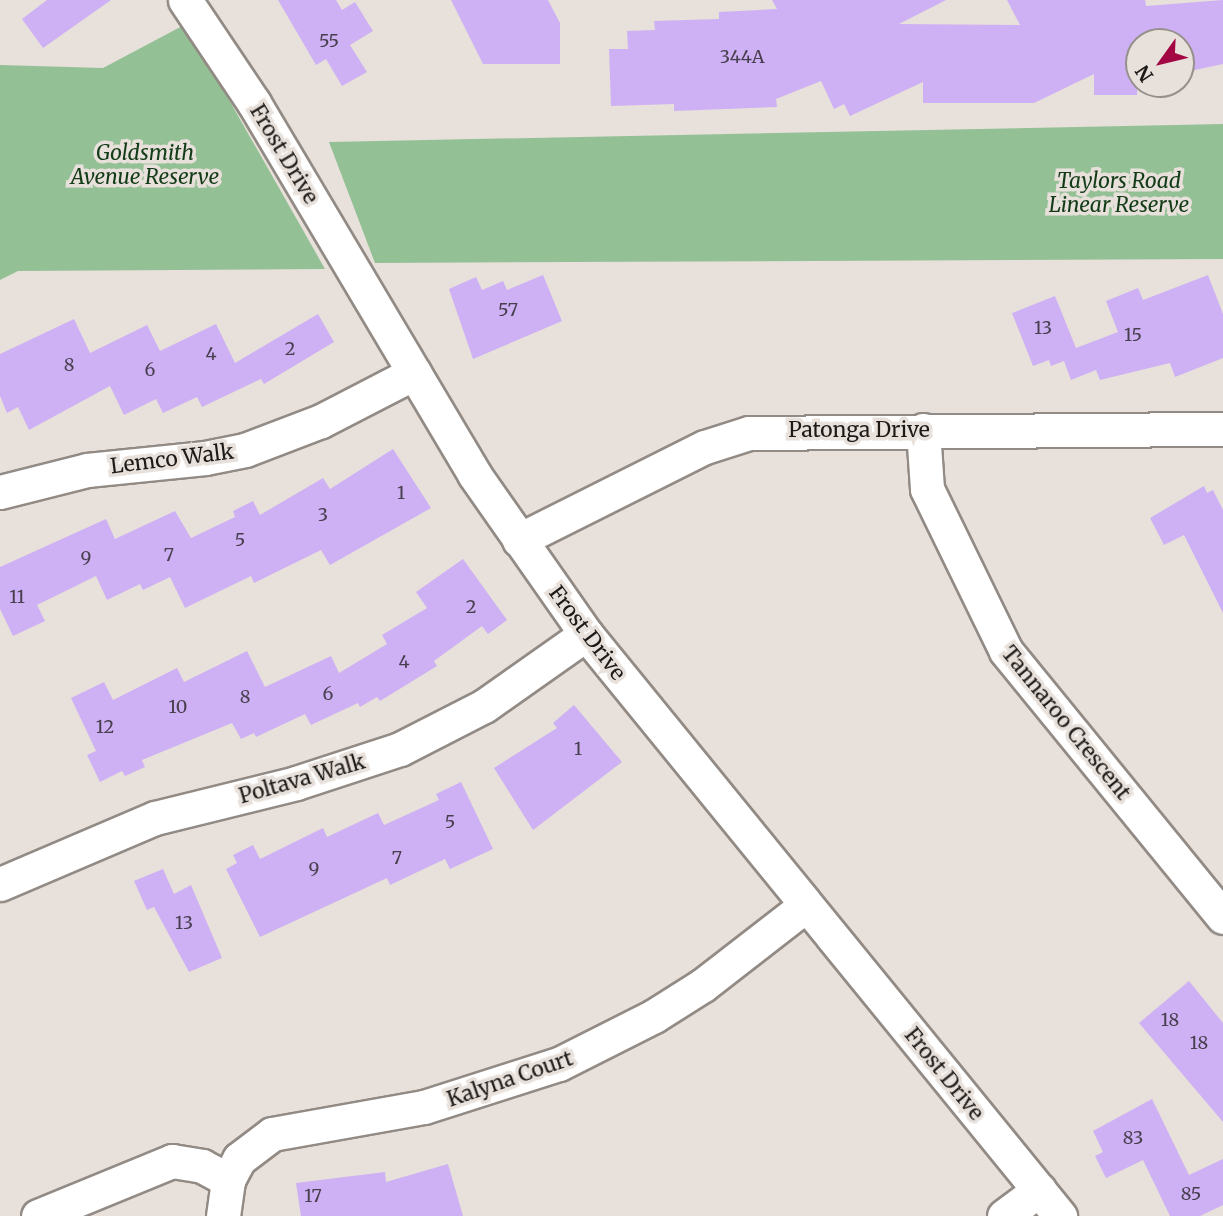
<!DOCTYPE html>
<style>
body{margin:0}
#map{position:relative;width:1223px;height:1216px;overflow:hidden;background:#e8e0da;font-family:Merriweather,serif}
div>[style]{position:absolute}
[style*='--x']{left:calc(var(--x)*1px);top:calc(var(--y)*1px);width:calc(var(--w)*1px);rotate:calc(var(--a)*1deg)}
.green>*{inset:0;background:#94c096}
.building>*{inset:0;background:#ceb1f4}
.roads{filter:drop-shadow(2px 0 #928a84) drop-shadow(-2px 0 #928a84) drop-shadow(0 2px #928a84) drop-shadow(0 -2px #928a84)}
.street>*{height:33px;margin:-16.5px;padding:0 16.5px;transform-origin:16.5px;border-radius:16.5px;background:#fff}
span{translate:-50% -50%;white-space:nowrap;text-align:center;line-height:1.15;-webkit-text-stroke:7px #e8e0da;paint-order:stroke}
.number-label{font-size:18px;color:#483f4e}
.number-label span{-webkit-text-stroke-width:0}
.park-label{font-size:21px;color:#123b17;font-style:italic}
.street-label{font-size:21px;color:#1c1917}
.north{position:absolute;left:1125px;top:28px;width:70px;height:70px;box-sizing:border-box;background:#e8e0da;border:2px solid #96908c;border-radius:50%;rotate:236deg;font-size:19px;font-weight:700;line-height:28px;text-align:center;color:#1c1917}
.north::after{content:'';display:block;margin:auto;width:24px;height:32px;background:#a20744;clip-path:polygon(50% 0,100% 100%,50% 72%,0 100%)}
</style>
<div id="map">
<div class="green">
<div style="clip-path:polygon(186px 24px,325px 269px,18px 271px,0 280px,0 65px,103px 68px)"></div>
<div style="clip-path:polygon(1223px 124px,1223px 259px,375px 263px,329px 142px)"></div>
</div>
<div class="building">
<div style="clip-path:polygon(47px 0,111px 0,43px 48px,22px 19px)"></div>
<div style="clip-path:polygon(278px 0,336px 0,342px 10px,355px 2px,373px 31px,350px 45px,367px 72px,342px 86px,326px 59px,316px 65px)"></div>
<div style="clip-path:polygon(451px 0,548px 0,560px 23px,560px 64px,483px 64px)"></div>
<div style="clip-path:polygon(772px 0,946px 0,899px 24px,1020px 25px,1007px 0,1145px 0,1146px 6px,1223px 0,1223px 64px,1181px 73px,1181px 42px,1139px 42px,1137px 95px,1094px 95px,1094px 74px,1034px 103px,923px 103px,923px 82px,850px 116px,844px 104px,834px 109px,821px 81px,776px 99px,777px 107px,674px 111px,674px 104px,611px 106px,609px 49px,628px 49px,627px 31px,655px 30px,654px 21px,719px 19px,719px 12px,777px 9px)"></div>
<div style="clip-path:polygon(543px 275px,562px 321px,473px 359px,449px 289px,476px 277px,482px 290px,503px 281px,507px 290px)"></div>
<div style="clip-path:polygon(1208px 275px,1223px 314px,1223px 358px,1175px 377px,1170px 363px,1100px 380px,1096px 370px,1071px 380px,1064px 361px,1051px 366px,1049px 360px,1033px 366px,1012px 313px,1055px 296px,1076px 348px,1118px 332px,1106px 301px,1138px 288px,1143px 300px)"></div>
<div style="clip-path:polygon(318px 314px,334px 342px,264px 384px,261px 379px,202px 407px,197px 397px,163px 413px,156px 399px,124px 415px,110px 386px,29px 430px,18px 407px,7px 413px,0 396px,0 354px,74px 319px,90px 353px,147px 325px,160px 351px,216px 324px,235px 363px)"></div>
<div style="clip-path:polygon(393px 449px,431px 508px,330px 565px,321px 550px,254px 583px,251px 576px,185px 608px,170px 577px,143px 590px,140px 584px,107px 600px,96px 576px,37px 605px,45px 621px,13px 636px,0 609px,0 567px,106px 519px,115px 539px,175px 511px,191px 538px,235px 517px,233px 511px,253px 501px,260px 515px,323px 478px,330px 489px)"></div>
<div style="clip-path:polygon(1204px 486px,1207px 493px,1213px 490px,1223px 510px,1223px 613px,1184px 535px,1164px 545px,1150px 518px)"></div>
<div style="clip-path:polygon(463px 559px,507px 620px,488px 634px,482px 626px,434px 661px,437px 666px,380px 701px,377px 697px,360px 707px,358px 703px,311px 725px,305px 714px,256px 737px,254px 733px,241px 739px,232px 723px,142px 760px,145px 767px,125px 776px,122px 771px,100px 782px,87px 755px,96px 751px,71px 698px,104px 682px,113px 700px,177px 668px,184px 682px,247px 651px,265px 687px,331px 656px,339px 673px,387px 644px,382px 635px,427px 608px,416px 592px)"></div>
<div style="clip-path:polygon(574px 705px,622px 762px,533px 830px,494px 768px,557px 728px,553px 723px)"></div>
<div style="clip-path:polygon(461px 782px,493px 849px,450px 869px,445px 859px,390px 885px,387px 878px,260px 937px,226px 869px,237px 863px,233px 855px,253px 845px,260px 859px,323px 828px,327px 837px,378px 813px,384px 825px,439px 800px,436px 794px)"></div>
<div style="clip-path:polygon(163px 869px,174px 894px,191px 885px,222px 958px,189px 972px,154px 907px,147px 910px,134px 881px)"></div>
<div style="clip-path:polygon(1189px 981px,1223px 1023px,1223px 1122px,1139px 1023px)"></div>
<div style="clip-path:polygon(1152px 1099px,1189px 1175px,1223px 1159px,1223px 1205px,1200px 1216px,1170px 1216px,1143px 1160px,1106px 1178px,1095px 1156px,1103px 1152px,1093px 1131px)"></div>
<div style="clip-path:polygon(448px 1164px,463px 1216px,301px 1216px,296px 1183px,385px 1172px,386px 1182px)"></div>
</div>
<div class="roads">
<div class="street">
<div style="--x:185;--y:0;--w:124;--a:56.2"></div>
<div style="--x:254;--y:103;--w:431;--a:59.3"></div>
<div style="--x:474;--y:474;--w:195;--a:55"></div>
<div style="--x:586;--y:634;--w:751;--a:50.84"></div>
<div style="--x:923;--y:430;--w:59;--a:86.1"></div>
<div style="--x:927;--y:489;--w:180;--a:64"></div>
<div style="--x:1006;--y:651;--w:343;--a:50.8"></div>
<div style="--x:0;--y:492;--w:90;--a:-14.2"></div>
<div style="--x:87;--y:470;--w:119;--a:-5.8"></div>
<div style="--x:205;--y:458;--w:41;--a:-11.3"></div>
<div style="--x:245;--y:450;--w:81;--a:-20.9"></div>
<div style="--x:321;--y:421;--w:105;--a:-27.3"></div>
<div style="--x:519;--y:540;--w:208;--a:-26.6"></div>
<div style="--x:705;--y:447;--w:46;--a:-17.7"></div>
<div style="--x:749;--y:433;--w:474;--a:-0.5"></div>
<div style="--x:0;--y:884;--w:168;--a:-23.1"></div>
<div style="--x:155;--y:818;--w:145;--a:-13.9"></div>
<div style="--x:296;--y:783;--w:109;--a:-18.1"></div>
<div style="--x:400;--y:749;--w:94;--a:-27.1"></div>
<div style="--x:484;--y:706;--w:125;--a:-35.2"></div>
<div style="--x:38;--y:1216;--w:145;--a:-22.3"></div>
<div style="--x:172;--y:1161;--w:30;--a:9"></div>
<div style="--x:202;--y:1166;--w:30;--a:28"></div>
<div style="--x:223;--y:1216;--w:36;--a:-82"></div>
<div style="--x:228;--y:1180;--w:24;--a:-62"></div>
<div style="--x:239;--y:1159;--w:41;--a:-37.1"></div>
<div style="--x:272;--y:1134;--w:154;--a:-10.1"></div>
<div style="--x:424;--y:1107;--w:142;--a:-17.7"></div>
<div style="--x:559;--y:1064;--w:106;--a:-26.8"></div>
<div style="--x:654;--y:1016;--w:58;--a:-32.3"></div>
<div style="--x:703;--y:985;--w:130;--a:-37.8"></div>
<div style="--x:1004;--y:1216;--w:44;--a:-36.6"></div>
</div>
</div>
<div class="number-label">
<span style="left:329px;top:41px">55</span>
<span style="left:742px;top:57px">344A</span>
<span style="left:508px;top:310px">57</span>
<span style="left:1043px;top:328px">13</span>
<span style="left:1133px;top:335px">15</span>
<span style="left:290px;top:349px">2</span>
<span style="left:211px;top:354px">4</span>
<span style="left:69px;top:365px">8</span>
<span style="left:150px;top:370px">6</span>
<span style="left:401px;top:493px">1</span>
<span style="left:323px;top:515px">3</span>
<span style="left:240px;top:540px">5</span>
<span style="left:169px;top:555px">7</span>
<span style="left:86px;top:558px">9</span>
<span style="left:17px;top:597px">11</span>
<span style="left:471px;top:607px">2</span>
<span style="left:404px;top:662px">4</span>
<span style="left:328px;top:694px">6</span>
<span style="left:245px;top:697px">8</span>
<span style="left:178px;top:707px">10</span>
<span style="left:105px;top:727px">12</span>
<span style="left:578px;top:749px">1</span>
<span style="left:450px;top:822px">5</span>
<span style="left:397px;top:858px">7</span>
<span style="left:314px;top:869px">9</span>
<span style="left:184px;top:923px">13</span>
<span style="left:1170px;top:1020px">18</span>
<span style="left:1199px;top:1043px">18</span>
<span style="left:1133px;top:1138px">83</span>
<span style="left:1191px;top:1194px">85</span>
<span style="left:313px;top:1196px">17</span>
</div>
<div class="park-label">
<span style="left:145px;top:165px">Goldsmith<br>Avenue Reserve</span>
<span style="left:1119px;top:193px">Taylors Road<br>Linear Reserve</span>
</div>
<div class="street-label">
<span style="left:284px;top:154px;rotate:59deg">Frost Drive</span>
<span style="left:859px;top:430px">Patonga Drive</span>
<span style="left:172px;top:459px;rotate:-7deg">Lemco Walk</span>
<span style="left:587px;top:633px;rotate:53deg">Frost Drive</span>
<span style="left:1066px;top:723px;rotate:51deg">Tannaroo Crescent</span>
<span style="left:302px;top:779px;rotate:-16deg">Poltava Walk</span>
<span style="left:944px;top:1074px;rotate:51deg">Frost Drive</span>
<span style="left:510px;top:1079px;rotate:-19deg">Kalyna Court</span>
</div>
<div class="north">N</div>
</div>
